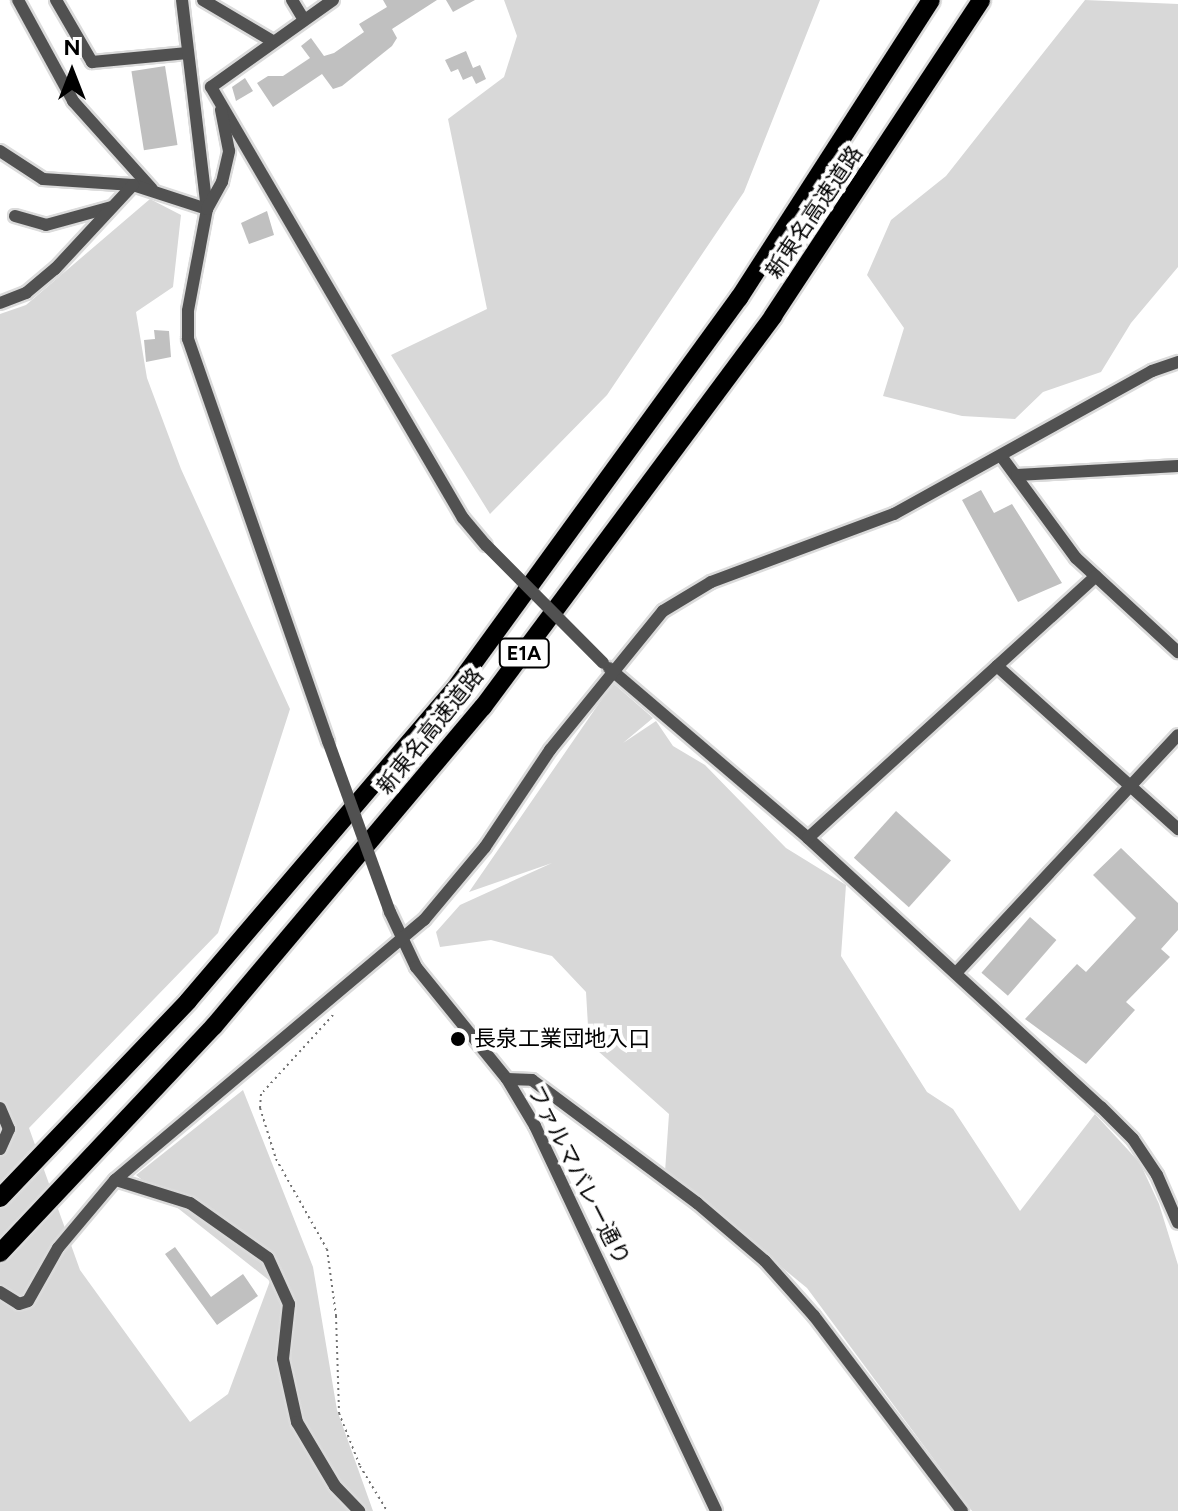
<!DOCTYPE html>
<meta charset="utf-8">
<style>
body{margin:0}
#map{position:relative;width:1178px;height:1511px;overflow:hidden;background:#fff;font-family:Figtree,"Noto Sans JP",sans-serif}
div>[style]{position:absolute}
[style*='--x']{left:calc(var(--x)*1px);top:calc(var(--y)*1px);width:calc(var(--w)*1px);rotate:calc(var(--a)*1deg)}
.green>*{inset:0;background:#d8d8d8}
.building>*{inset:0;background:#c0c0c0;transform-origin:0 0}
.path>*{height:2px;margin-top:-1px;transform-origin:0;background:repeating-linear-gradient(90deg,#737373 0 2px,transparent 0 6px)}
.roads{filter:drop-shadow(2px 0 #dbdbdb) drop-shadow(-2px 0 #dbdbdb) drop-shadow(0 2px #dbdbdb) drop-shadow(0 -2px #dbdbdb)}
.minor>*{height:12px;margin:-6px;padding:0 6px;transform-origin:6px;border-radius:6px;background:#515151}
.highway>*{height:18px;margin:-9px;padding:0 9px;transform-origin:9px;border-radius:9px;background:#000}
.minor-bridge>*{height:12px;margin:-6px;padding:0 6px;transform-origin:6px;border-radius:6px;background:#515151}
.dots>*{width:22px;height:22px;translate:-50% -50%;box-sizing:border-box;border:4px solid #fff;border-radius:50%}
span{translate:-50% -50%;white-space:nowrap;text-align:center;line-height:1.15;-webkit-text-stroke:8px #fff;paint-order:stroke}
.shield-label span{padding:2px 6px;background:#fff;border:2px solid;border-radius:6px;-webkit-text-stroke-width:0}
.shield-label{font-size:20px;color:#000;font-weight:700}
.street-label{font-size:22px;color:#000}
.poi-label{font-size:22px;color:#000}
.left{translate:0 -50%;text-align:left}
.north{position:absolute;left:32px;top:32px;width:80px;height:80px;-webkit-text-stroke:6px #fff;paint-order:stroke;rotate:0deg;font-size:22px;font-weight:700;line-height:32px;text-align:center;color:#000}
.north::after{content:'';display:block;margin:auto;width:28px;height:36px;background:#000;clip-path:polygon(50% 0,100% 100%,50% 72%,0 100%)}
</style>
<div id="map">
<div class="green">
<div style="clip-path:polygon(504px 0,820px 0,744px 192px,607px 395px,490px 514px,391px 355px,487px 309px,448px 119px,504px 77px,517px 36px)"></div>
<div style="clip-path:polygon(1085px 0,1178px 4px,1178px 267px,1131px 323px,1101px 372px,1043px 392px,1015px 419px,962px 416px,883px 396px,904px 328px,867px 275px,891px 220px,946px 176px)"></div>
<div style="clip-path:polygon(150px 199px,181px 215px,173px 287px,136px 312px,147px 378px,181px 469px,290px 709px,218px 933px,29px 1128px,80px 1270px,190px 1422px,228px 1394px,270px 1281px,136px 1175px,243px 1090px,313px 1267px,337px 1410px,373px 1511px,0 1511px,0 314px,26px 305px)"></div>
<div style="clip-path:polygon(613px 683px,653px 718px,623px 743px,656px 721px,673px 746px,705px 765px,786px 848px,846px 885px,841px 956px,927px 1092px,953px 1109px,1020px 1211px,1095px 1114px,1140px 1163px,1159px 1204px,1178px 1265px,1178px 1511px,972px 1511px,807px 1288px,665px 1172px,669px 1114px,589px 1043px,586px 992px,552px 956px,491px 940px,440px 947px,436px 932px,460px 905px,552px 863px,469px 892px)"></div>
</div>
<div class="building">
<div style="clip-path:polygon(383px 0,437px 0,392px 29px,397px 38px,392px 46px,342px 86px,333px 89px,322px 74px,273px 107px,257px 83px,268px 76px,283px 76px,310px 58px,301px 46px,311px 38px,324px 56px,334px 53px,364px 32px,359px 24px,387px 7px)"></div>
<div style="clip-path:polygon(446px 0,475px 0,453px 12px)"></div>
<div style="clip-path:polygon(466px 51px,473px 68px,480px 65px,486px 79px,476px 84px,472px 76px,463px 80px,458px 69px,451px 72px,445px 60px)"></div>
<div style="left:165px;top:66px;width:80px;height:34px;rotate:81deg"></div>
<div style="clip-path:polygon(245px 78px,253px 91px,236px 101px,232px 87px)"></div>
<div style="clip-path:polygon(267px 211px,274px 235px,249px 244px,241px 223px)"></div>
<div style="clip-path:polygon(154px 330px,169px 331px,171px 357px,146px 362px,144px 340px,155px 339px)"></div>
<div style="clip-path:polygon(981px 490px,994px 513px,1012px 504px,1062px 583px,1018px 602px,962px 500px)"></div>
<div style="left:896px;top:811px;width:74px;height:63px;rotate:42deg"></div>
<div style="clip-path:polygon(1121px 848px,1178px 903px,1178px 930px,1161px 949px,1170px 957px,1126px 1002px,1135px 1010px,1086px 1064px,1025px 1019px,1077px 964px,1086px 972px,1136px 918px,1093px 875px)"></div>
<div style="left:1030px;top:917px;width:35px;height:74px;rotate:41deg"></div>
<div style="clip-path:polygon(175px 1247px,211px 1297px,243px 1274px,258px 1296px,217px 1325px,165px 1254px)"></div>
</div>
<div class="path">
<div style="--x:333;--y:1015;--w:107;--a:132.3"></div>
<div style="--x:261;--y:1094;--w:14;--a:94"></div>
<div style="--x:260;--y:1108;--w:53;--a:72.6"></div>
<div style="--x:276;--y:1159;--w:103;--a:60.5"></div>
<div style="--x:327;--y:1249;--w:68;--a:82.3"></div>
<div style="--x:336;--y:1316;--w:97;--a:88.2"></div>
<div style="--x:339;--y:1413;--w:57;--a:68.4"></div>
<div style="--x:360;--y:1466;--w:52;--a:59"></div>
</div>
<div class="roads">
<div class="minor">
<div style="--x:18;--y:0;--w:115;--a:61.4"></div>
<div style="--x:73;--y:101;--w:118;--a:48.1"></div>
<div style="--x:56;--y:0;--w:72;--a:59.9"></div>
<div style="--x:92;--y:62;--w:96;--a:-5.4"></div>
<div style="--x:182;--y:0;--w:210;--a:83.2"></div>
<div style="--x:207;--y:209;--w:104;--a:100.6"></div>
<div style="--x:188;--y:311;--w:28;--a:90"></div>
<div style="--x:188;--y:339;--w:426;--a:70.8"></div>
<div style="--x:203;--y:0;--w:82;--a:30.6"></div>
<div style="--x:292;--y:0;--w:23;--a:59"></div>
<div style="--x:333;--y:0;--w:150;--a:144.5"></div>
<div style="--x:211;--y:87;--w:499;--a:59.7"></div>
<div style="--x:463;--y:518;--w:35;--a:50"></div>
<div style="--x:0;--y:151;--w:51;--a:33.1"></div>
<div style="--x:43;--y:179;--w:90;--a:3.8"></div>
<div style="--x:133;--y:185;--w:78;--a:18"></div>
<div style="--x:207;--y:209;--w:31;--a:-61"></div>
<div style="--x:222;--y:182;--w:32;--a:-77"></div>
<div style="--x:229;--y:151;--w:42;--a:-101"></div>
<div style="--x:15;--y:216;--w:32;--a:16"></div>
<div style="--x:46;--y:225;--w:68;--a:-15.3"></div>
<div style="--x:0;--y:303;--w:28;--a:-21"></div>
<div style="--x:26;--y:293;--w:38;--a:-40"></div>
<div style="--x:55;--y:269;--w:115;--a:-47.1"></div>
<div style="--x:1001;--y:456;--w:127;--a:53.7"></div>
<div style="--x:1076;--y:558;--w:139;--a:42.7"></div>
<div style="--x:1017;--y:475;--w:161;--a:-3.2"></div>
<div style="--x:997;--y:666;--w:244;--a:42"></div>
<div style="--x:609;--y:668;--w:262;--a:40.5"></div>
<div style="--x:808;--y:838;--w:398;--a:42.6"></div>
<div style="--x:1101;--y:1107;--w:45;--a:45"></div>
<div style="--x:1133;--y:1139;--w:43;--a:56.3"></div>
<div style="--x:1157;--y:1175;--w:52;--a:66.4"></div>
<div style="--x:808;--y:838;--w:389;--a:-42.3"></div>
<div style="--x:390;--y:912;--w:61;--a:64.7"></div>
<div style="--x:416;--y:967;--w:144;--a:50.9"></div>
<div style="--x:507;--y:1079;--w:55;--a:59.2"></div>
<div style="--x:535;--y:1126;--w:425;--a:64.8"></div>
<div style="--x:956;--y:973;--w:325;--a:-47"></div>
<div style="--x:507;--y:1079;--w:25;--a:2"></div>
<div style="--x:532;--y:1080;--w:206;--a:36.7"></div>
<div style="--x:697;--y:1203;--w:89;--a:40.5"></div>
<div style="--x:765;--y:1261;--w:74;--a:48.3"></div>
<div style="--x:814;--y:1316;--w:245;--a:52.8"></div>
<div style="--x:0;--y:1108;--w:23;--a:67"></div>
<div style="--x:9;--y:1129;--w:22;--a:114"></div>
<div style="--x:116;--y:1180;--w:77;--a:17.3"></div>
<div style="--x:190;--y:1203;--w:95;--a:35.2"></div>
<div style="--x:268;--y:1258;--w:51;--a:65.5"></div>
<div style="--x:289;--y:1304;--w:55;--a:96.2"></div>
<div style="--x:283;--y:1359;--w:65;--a:77.5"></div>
<div style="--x:297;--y:1422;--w:74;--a:59.3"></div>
<div style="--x:335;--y:1486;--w:35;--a:46"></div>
<div style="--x:0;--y:1292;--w:22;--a:32"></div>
<div style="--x:19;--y:1304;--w:9;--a:-18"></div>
<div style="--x:28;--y:1301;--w:61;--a:-60.5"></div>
<div style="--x:58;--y:1248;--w:89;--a:-50"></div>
<div style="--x:115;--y:1180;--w:404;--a:-40.1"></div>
<div style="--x:424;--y:920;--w:95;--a:-50.1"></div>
<div style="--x:485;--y:847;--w:117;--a:-56.2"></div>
<div style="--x:550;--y:750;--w:179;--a:-50.9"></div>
<div style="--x:663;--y:611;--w:56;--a:-31.1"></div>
<div style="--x:711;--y:582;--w:195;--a:-20.4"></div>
<div style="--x:894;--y:514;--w:295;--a:-29"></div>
<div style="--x:1152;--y:371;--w:28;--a:-19"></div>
</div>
<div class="highway">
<div style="--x:0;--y:1198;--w:272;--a:-46.3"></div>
<div style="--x:188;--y:1001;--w:409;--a:-49.5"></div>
<div style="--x:454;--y:690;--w:485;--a:-54"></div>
<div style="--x:739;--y:298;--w:354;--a:-57.2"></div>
<div style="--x:0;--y:1253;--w:312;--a:-46.7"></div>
<div style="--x:214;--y:1026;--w:417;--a:-49.9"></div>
<div style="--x:483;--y:707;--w:487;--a:-53.4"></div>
<div style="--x:773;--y:316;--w:378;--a:-56.6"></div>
</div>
</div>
<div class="minor-bridge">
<div style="--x:486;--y:545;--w:166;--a:45.2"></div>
<div style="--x:328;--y:741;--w:182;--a:70.1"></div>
</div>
<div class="dots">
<div style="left:458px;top:1039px;background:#000"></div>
</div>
<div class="shield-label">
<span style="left:524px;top:653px">E1A</span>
</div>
<div class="street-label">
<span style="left:814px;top:212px;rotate:-56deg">新東名高速道路</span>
<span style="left:430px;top:731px;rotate:-51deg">新東名高速道路</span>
<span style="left:579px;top:1175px;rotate:63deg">ファルマバレー通り</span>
</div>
<div class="poi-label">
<span class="left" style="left:474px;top:1039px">長泉工業団地入口</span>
</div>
<div class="north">N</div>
</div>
